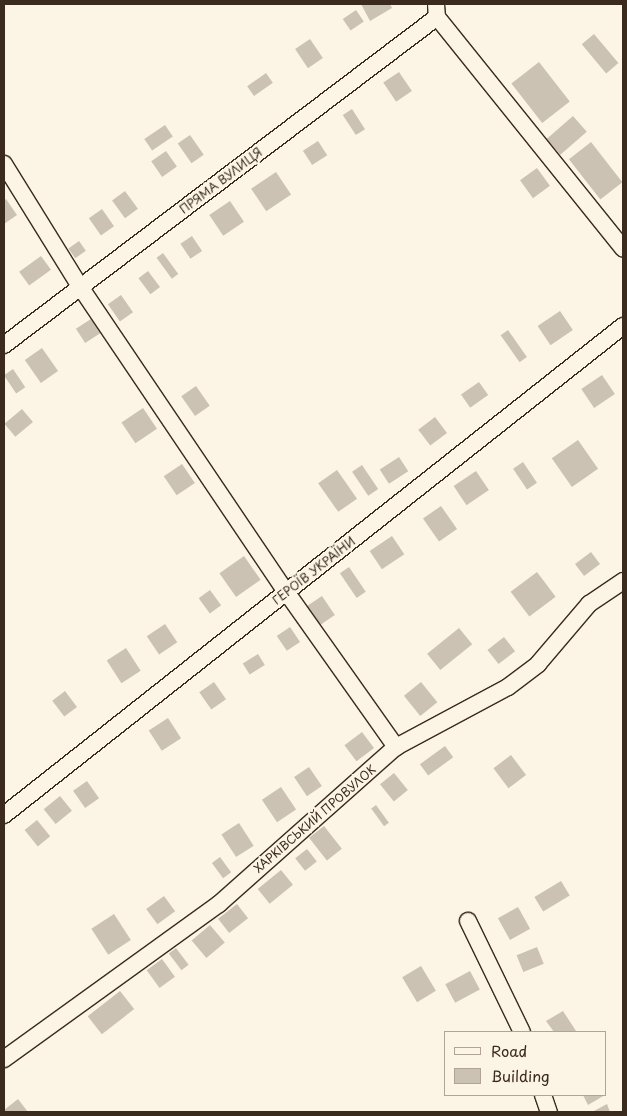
<!DOCTYPE html>
<meta charset="utf-8">
<style>
body{margin:0}
#map{position:relative;width:627px;height:1116px;overflow:hidden;background:#fcf5e5;font-family:"Playpen Sans",sans-serif}
div>[style]{position:absolute}
[style*='--x']{left:calc(var(--x)*1px);top:calc(var(--y)*1px);width:calc(var(--w)*1px);rotate:calc(var(--a)*1deg)}
.building>*{inset:0;background:#ccc2b3;transform-origin:0 0}
.roads{filter:drop-shadow(1px 0 #3b2a1e) drop-shadow(-1px 0 #3b2a1e) drop-shadow(0 1px #3b2a1e) drop-shadow(0 -1px #3b2a1e)}
.street>*{height:16px;margin:-8px;padding:0 8px;transform-origin:8px;border-radius:8px;background:#fcf5e5}
span{translate:-50% -50%;white-space:nowrap;text-align:center;line-height:1.15;-webkit-text-stroke:4.5px #fcf5e5;paint-order:stroke}
.street-label{font-size:12px;color:#3b2a1e}
.frame{position:absolute;inset:0;border:5px solid #3b2a1e;pointer-events:none}
.legend{position:absolute;left:444px;top:1031px;width:162px;height:65px;box-sizing:border-box;background:#fcf5e5;border:1px solid #afa495;margin:0;padding:6px 9px;list-style:none;font-size:15px;color:#3b2a1e}
.legend li{display:flex;align-items:center;gap:10px;height:25px}
.legend b{width:25px;border:1px solid #afa495}
</style>
<div id="map">
<div class="building">
<div style="clip-path:polygon(361px 4px,390px 4px,392px 8px,370px 21px)"></div>
<div style="left:356px;top:10px;width:14px;height:16px;rotate:56deg"></div>
<div style="left:594px;top:34px;width:38px;height:16px;rotate:50deg"></div>
<div style="left:310px;top:39px;width:23px;height:18px;rotate:56deg"></div>
<div style="left:539px;top:62px;width:50px;height:35px;rotate:52deg"></div>
<div style="left:399px;top:72px;width:23px;height:19px;rotate:56deg"></div>
<div style="left:266px;top:73px;width:12px;height:23px;rotate:55deg"></div>
<div style="left:352px;top:109px;width:24px;height:11px;rotate:57deg"></div>
<div style="left:573px;top:116px;width:21px;height:35px;rotate:49deg"></div>
<div style="left:165px;top:125px;width:14px;height:25px;rotate:56deg"></div>
<div style="left:190px;top:135px;width:24px;height:15px;rotate:55deg"></div>
<div style="left:318px;top:141px;width:17px;height:18px;rotate:57deg"></div>
<div style="left:591px;top:142px;width:51px;height:28px;rotate:52deg"></div>
<div style="left:166px;top:151px;width:19px;height:18px;rotate:55deg"></div>
<div style="left:537px;top:168px;width:22px;height:21px;rotate:54deg"></div>
<div style="left:276px;top:172px;width:27px;height:30px;rotate:56deg"></div>
<div style="left:125px;top:191px;width:22px;height:16px;rotate:54deg"></div>
<div style="clip-path:polygon(6px 199px,17px 215px,4px 224px,4px 201px)"></div>
<div style="left:230px;top:201px;width:25px;height:25px;rotate:56deg"></div>
<div style="left:102px;top:209px;width:21px;height:16px;rotate:55deg"></div>
<div style="left:192px;top:236px;width:18px;height:14px;rotate:56deg"></div>
<div style="left:79px;top:241px;width:12px;height:13px;rotate:55deg"></div>
<div style="left:163px;top:253px;width:26px;height:8px;rotate:54deg"></div>
<div style="left:41px;top:256px;width:17px;height:27px;rotate:54deg"></div>
<div style="left:148px;top:271px;width:20px;height:12px;rotate:53deg"></div>
<div style="left:121px;top:295px;width:21px;height:16px;rotate:55deg"></div>
<div style="left:560px;top:311px;width:23px;height:27px;rotate:56deg"></div>
<div style="left:91px;top:319px;width:17px;height:18px;rotate:57deg"></div>
<div style="left:508px;top:330px;width:33px;height:9px;rotate:55deg"></div>
<div style="left:42px;top:348px;width:28px;height:21px;rotate:55deg"></div>
<div style="left:13px;top:369px;width:22px;height:11px;rotate:56deg"></div>
<div style="left:602px;top:375px;width:23px;height:25px;rotate:56deg"></div>
<div style="left:479px;top:382px;width:16px;height:22px;rotate:55deg"></div>
<div style="left:196px;top:386px;width:24px;height:18px;rotate:55deg"></div>
<div style="left:143px;top:408px;width:25px;height:26px;rotate:56deg"></div>
<div style="left:22px;top:409px;width:17px;height:23px;rotate:50deg"></div>
<div style="left:435px;top:417px;width:20px;height:21px;rotate:53deg"></div>
<div style="left:578px;top:440px;width:35px;height:32px;rotate:55deg"></div>
<div style="left:399px;top:457px;width:17px;height:23px;rotate:57deg"></div>
<div style="left:523px;top:462px;width:25px;height:12px;rotate:56deg"></div>
<div style="left:182px;top:464px;width:23px;height:22px;rotate:56deg"></div>
<div style="left:362px;top:465px;width:29px;height:12px;rotate:56deg"></div>
<div style="left:337px;top:470px;width:35px;height:23px;rotate:55deg"></div>
<div style="left:476px;top:471px;width:23px;height:27px;rotate:56deg"></div>
<div style="left:441px;top:506px;width:28px;height:22px;rotate:55deg"></div>
<div style="left:392px;top:536px;width:22px;height:27px;rotate:56deg"></div>
<div style="left:591px;top:552px;width:15px;height:20px;rotate:53deg"></div>
<div style="left:244px;top:556px;width:29px;height:30px;rotate:55deg"></div>
<div style="left:349px;top:567px;width:30px;height:11px;rotate:56deg"></div>
<div style="left:537px;top:572px;width:31px;height:33px;rotate:53deg"></div>
<div style="left:210px;top:590px;width:19px;height:14px;rotate:54deg"></div>
<div style="left:322px;top:596px;width:23px;height:19px;rotate:56deg"></div>
<div style="left:165px;top:624px;width:22px;height:22px;rotate:56deg"></div>
<div style="left:290px;top:627px;width:18px;height:16px;rotate:56deg"></div>
<div style="left:459px;top:628px;width:21px;height:41px;rotate:51deg"></div>
<div style="left:504px;top:637px;width:18px;height:21px;rotate:52deg"></div>
<div style="left:126px;top:648px;width:27px;height:23px;rotate:57deg"></div>
<div style="left:258px;top:654px;width:13px;height:18px;rotate:58deg"></div>
<div style="left:214px;top:682px;width:21px;height:18px;rotate:55deg"></div>
<div style="left:421px;top:682px;width:26px;height:22px;rotate:51deg"></div>
<div style="left:65px;top:691px;width:20px;height:16px;rotate:53deg"></div>
<div style="left:168px;top:718px;width:24px;height:23px;rotate:57deg"></div>
<div style="left:362px;top:732px;width:20px;height:22px;rotate:53deg"></div>
<div style="left:445px;top:746px;width:14px;height:31px;rotate:54deg"></div>
<div style="left:511px;top:755px;width:25px;height:22px;rotate:53deg"></div>
<div style="left:309px;top:767px;width:23px;height:18px;rotate:56deg"></div>
<div style="left:394px;top:773px;width:22px;height:18px;rotate:51deg"></div>
<div style="left:87px;top:781px;width:21px;height:17px;rotate:55deg"></div>
<div style="left:281px;top:787px;width:27px;height:23px;rotate:56deg"></div>
<div style="left:60px;top:796px;width:19px;height:21px;rotate:51deg"></div>
<div style="left:376px;top:805px;width:22px;height:6px;rotate:54deg"></div>
<div style="left:37px;top:820px;width:21px;height:16px;rotate:51deg"></div>
<div style="left:239px;top:823px;width:27px;height:21px;rotate:57deg"></div>
<div style="left:324px;top:826px;width:29px;height:19px;rotate:52deg"></div>
<div style="left:307px;top:849px;width:16px;height:15px;rotate:52deg"></div>
<div style="left:220px;top:857px;width:19px;height:10px;rotate:54deg"></div>
<div style="left:281px;top:870px;width:19px;height:30px;rotate:51deg"></div>
<div style="left:561px;top:881px;width:17px;height:31px;rotate:59deg"></div>
<div style="left:164px;top:896px;width:19px;height:22px;rotate:54deg"></div>
<div style="left:237px;top:904px;width:18px;height:24px;rotate:52deg"></div>
<div style="left:518px;top:907px;width:25px;height:23px;rotate:61deg"></div>
<div style="left:114px;top:914px;width:31px;height:27px;rotate:57deg"></div>
<div style="left:210px;top:925px;width:23px;height:24px;rotate:50deg"></div>
<div style="left:537px;top:947px;width:18px;height:22px;rotate:68deg"></div>
<div style="left:176px;top:948px;width:21px;height:9px;rotate:53deg"></div>
<div style="left:162px;top:959px;width:22px;height:19px;rotate:54deg"></div>
<div style="left:421px;top:966px;width:29px;height:22px;rotate:59deg"></div>
<div style="left:470px;top:971px;width:21px;height:28px;rotate:62deg"></div>
<div style="left:120px;top:991px;width:23px;height:41px;rotate:52deg"></div>
<div style="clip-path:polygon(563px 1011px,576px 1031px,574px 1032px,554px 1032px,546px 1021px)"></div>
<div style="clip-path:polygon(583px 1095px,605px 1095px,588px 1105px)"></div>
<div style="clip-path:polygon(18px 1099px,28px 1112px,4px 1112px,4px 1110px)"></div>
<div style="clip-path:polygon(607px 1104px,610px 1112px,592px 1112px)"></div>
</div>
<div class="roads">
<div class="street">
<div style="--x:436;--y:4;--w:13;--a:86"></div>
<div style="--x:437;--y:17;--w:297;--a:51.2"></div>
<div style="--x:4;--y:164;--w:146;--a:58.2"></div>
<div style="--x:81;--y:288;--w:368;--a:56"></div>
<div style="--x:287;--y:593;--w:189;--a:54.7"></div>
<div style="--x:4;--y:345;--w:543;--a:-37.14"></div>
<div style="--x:4;--y:815;--w:789;--a:-38.31"></div>
<div style="--x:468;--y:921;--w:123;--a:64.1"></div>
<div style="--x:4;--y:1059;--w:265;--a:-35.8"></div>
<div style="--x:219;--y:904;--w:237;--a:-41.6"></div>
<div style="--x:396;--y:747;--w:127;--a:-28.2"></div>
<div style="--x:508;--y:687;--w:38;--a:-37"></div>
<div style="--x:538;--y:664;--w:79;--a:-49.6"></div>
<div style="--x:589;--y:604;--w:41;--a:-34.1"></div>
<div style="--x:543;--y:1095;--w:18;--a:71"></div>
</div>
</div>
<div class="street-label">
<span style="left:221px;top:181px;rotate:-37deg">ПРЯМА ВУЛИЦЯ</span>
<span style="left:314px;top:571px;rotate:-38deg">ГЕРОЇВ УКРАЇНИ</span>
<span style="left:315px;top:819px;rotate:-41deg">ХАРКІВСЬКИЙ ПРОВУЛОК</span>
</div>
<div class="frame"></div>
<ul class="legend">
<li><b style="height:6px;background:#fcf5e5"></b>Road</li>
<li><b style="height:14px;background:#ccc2b3"></b>Building</li>
</ul>
</div>
